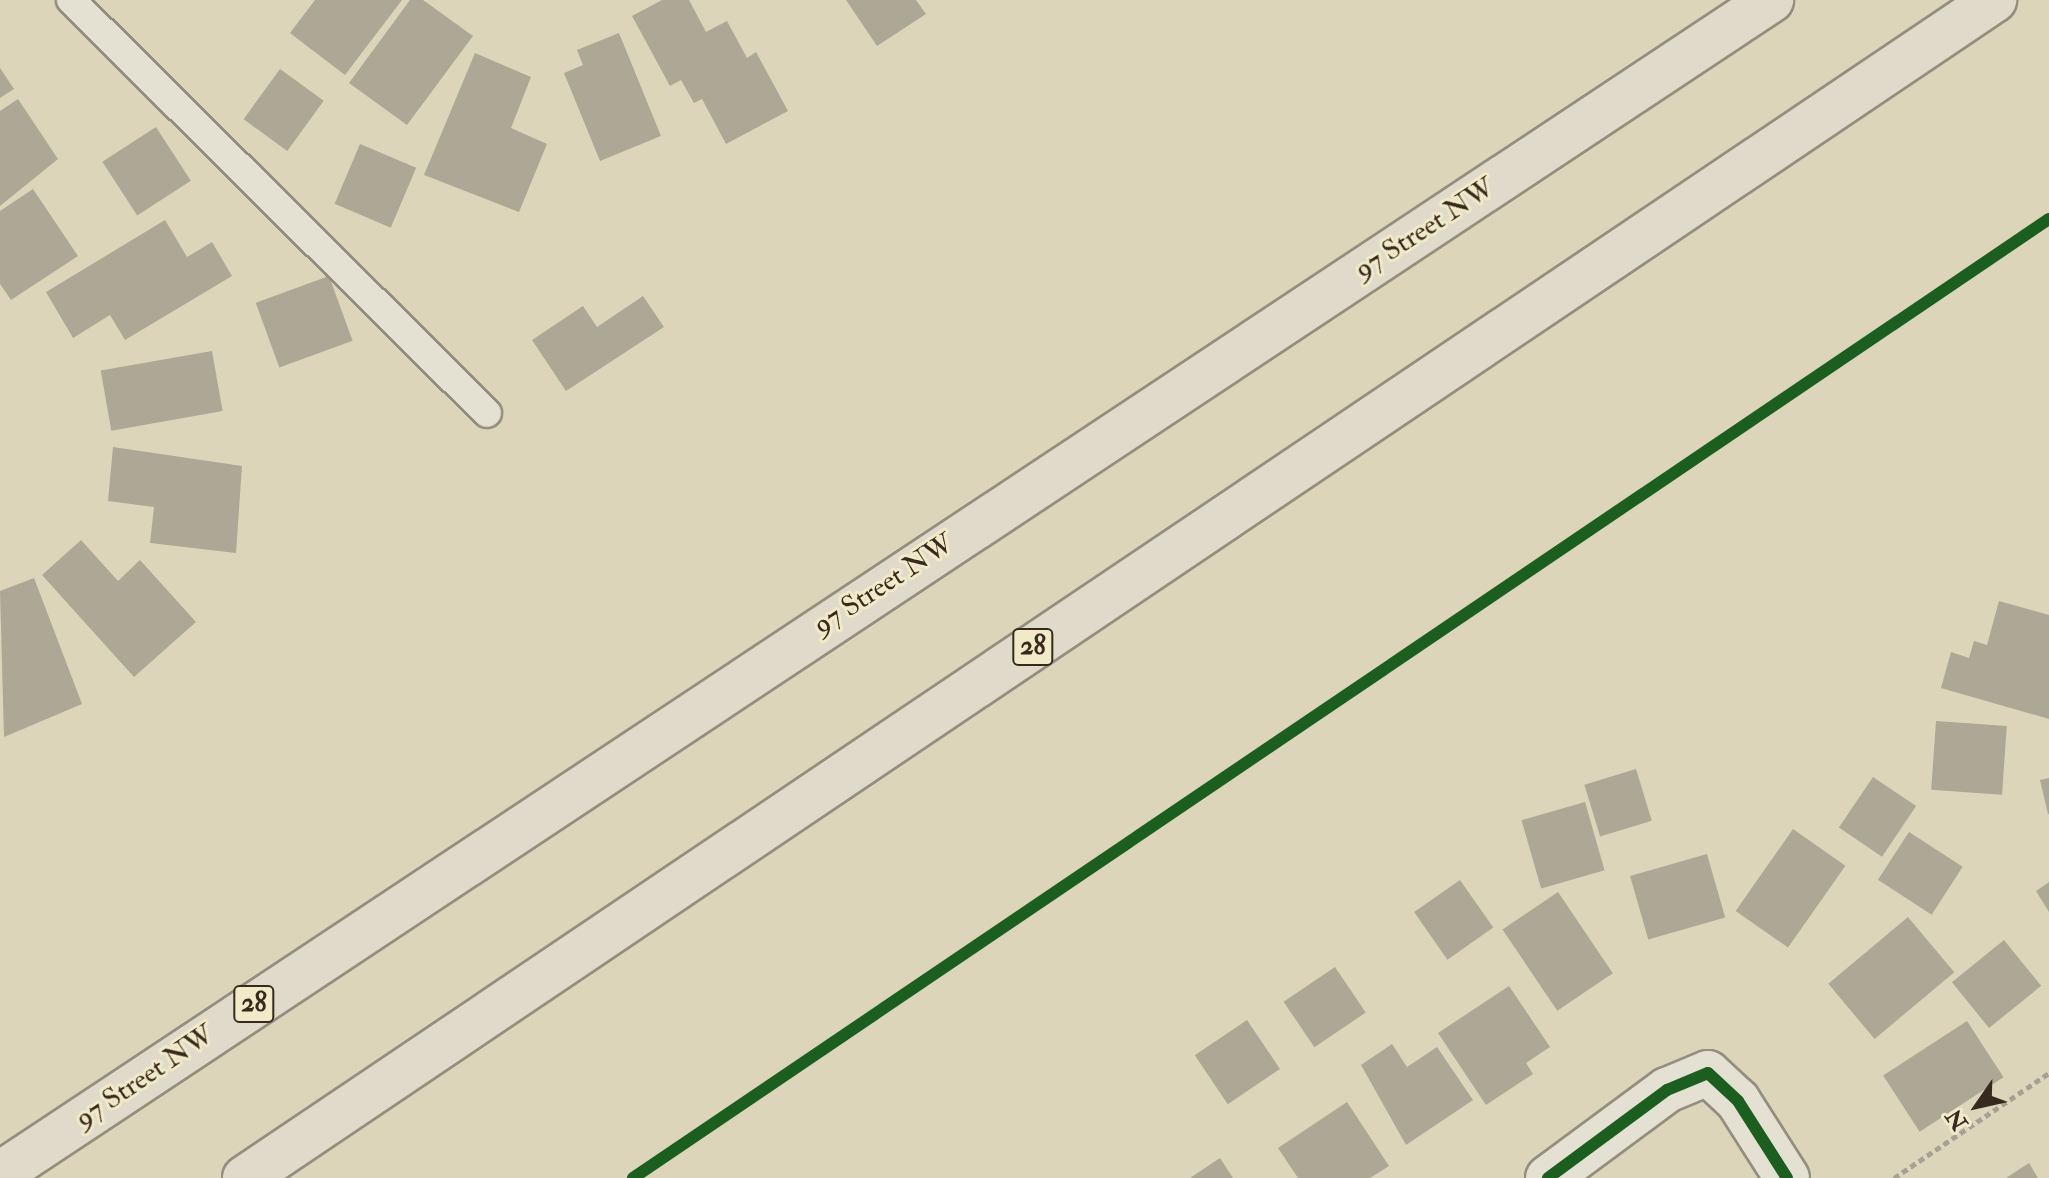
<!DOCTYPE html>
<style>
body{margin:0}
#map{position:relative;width:2049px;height:1178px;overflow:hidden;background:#ddd5ba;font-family:"IM FELL Double Pica",serif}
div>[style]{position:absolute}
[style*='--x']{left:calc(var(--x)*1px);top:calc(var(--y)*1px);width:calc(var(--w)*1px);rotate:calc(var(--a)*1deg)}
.building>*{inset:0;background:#ada795;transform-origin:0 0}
.path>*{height:5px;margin-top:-2.5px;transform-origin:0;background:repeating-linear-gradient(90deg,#a5a195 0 6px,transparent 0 10px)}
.roads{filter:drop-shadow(2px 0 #938e7e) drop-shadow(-2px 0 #938e7e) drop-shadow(0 2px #938e7e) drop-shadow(0 -2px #938e7e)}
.service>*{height:28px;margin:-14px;padding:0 14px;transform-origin:14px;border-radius:14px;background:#e4e0d2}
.minor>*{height:44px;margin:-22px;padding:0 22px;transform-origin:22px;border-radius:22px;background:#e4e0d2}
.primary>*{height:44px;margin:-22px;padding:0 22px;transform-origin:22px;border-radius:22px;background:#dfdaca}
.cycleway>*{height:12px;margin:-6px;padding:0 6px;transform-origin:6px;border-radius:6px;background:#1b5e20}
span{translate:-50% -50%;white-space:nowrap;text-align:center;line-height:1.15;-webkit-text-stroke:6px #f2e9c9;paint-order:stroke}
.shield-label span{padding:2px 6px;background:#f2e9c9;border:2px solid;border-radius:6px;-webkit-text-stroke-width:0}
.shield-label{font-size:26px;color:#352a1d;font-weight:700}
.street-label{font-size:28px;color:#352a1d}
.north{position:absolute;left:1937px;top:1066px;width:80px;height:80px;-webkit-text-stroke:6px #f2e9c9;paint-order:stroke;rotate:236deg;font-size:22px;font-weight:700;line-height:32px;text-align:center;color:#352a1d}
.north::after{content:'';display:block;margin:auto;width:28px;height:36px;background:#352a1d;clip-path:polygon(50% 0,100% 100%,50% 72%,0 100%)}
</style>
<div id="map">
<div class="building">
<div style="clip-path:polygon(315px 0,402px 0,345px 75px,290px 33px)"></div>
<div style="clip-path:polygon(410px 0,423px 0,473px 36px,407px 125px,349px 83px)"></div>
<div style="clip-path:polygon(662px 0,689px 0,706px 32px,727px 21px,747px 58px,756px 52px,788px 111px,726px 144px,702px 99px,694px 103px,681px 80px,670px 86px,632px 16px)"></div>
<div style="clip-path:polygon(846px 0,916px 0,926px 14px,877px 46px)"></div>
<div style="clip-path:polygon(619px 33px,661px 136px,600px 161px,564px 73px,583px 65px,577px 50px)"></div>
<div style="clip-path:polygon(475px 53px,531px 77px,511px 128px,547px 144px,519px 212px,424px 175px)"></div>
<div style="clip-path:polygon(0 68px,14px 89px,0 98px)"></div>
<div style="left:280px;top:69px;width:54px;height:62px;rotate:36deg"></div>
<div style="clip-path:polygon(18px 99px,58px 159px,0 206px,0 111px)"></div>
<div style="left:156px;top:127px;width:64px;height:64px;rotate:57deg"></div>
<div style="left:360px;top:144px;width:61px;height:65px;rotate:23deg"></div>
<div style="clip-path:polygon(33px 189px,78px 256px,11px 300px,0 284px,0 211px)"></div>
<div style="clip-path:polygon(165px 220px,187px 257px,212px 242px,232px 276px,125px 340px,110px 315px,73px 338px,46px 292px)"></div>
<div style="left:329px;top:276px;width:69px;height:78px;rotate:70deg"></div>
<div style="clip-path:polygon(643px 296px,664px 327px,566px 391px,532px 340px,583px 306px,597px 327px)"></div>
<div style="left:212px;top:351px;width:61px;height:113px;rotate:80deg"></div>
<div style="clip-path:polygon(113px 447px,242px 466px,236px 553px,150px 543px,154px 507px,108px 501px)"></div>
<div style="clip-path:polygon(81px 540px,118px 581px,140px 560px,196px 622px,134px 677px,42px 575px)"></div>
<div style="clip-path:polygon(34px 578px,82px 704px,4px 737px,0 591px)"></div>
<div style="clip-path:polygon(1999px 601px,2049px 615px,2049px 719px,1941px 688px,1951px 652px,1969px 658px,1974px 641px,1987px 645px)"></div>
<div style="left:1936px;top:721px;width:71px;height:69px;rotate:4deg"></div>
<div style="left:1636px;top:769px;width:54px;height:54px;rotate:73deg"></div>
<div style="left:1873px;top:777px;width:52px;height:61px;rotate:34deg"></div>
<div style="clip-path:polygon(2049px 778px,2049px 814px,2048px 814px,2040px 780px)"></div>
<div style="left:1585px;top:802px;width:71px;height:66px;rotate:74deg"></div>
<div style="left:1793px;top:829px;width:64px;height:100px;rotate:35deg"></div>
<div style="left:1909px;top:832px;width:64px;height:57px;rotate:33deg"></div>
<div style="left:1707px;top:854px;width:66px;height:80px;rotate:74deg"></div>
<div style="left:1460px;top:880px;width:58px;height:56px;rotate:55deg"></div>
<div style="clip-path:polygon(2049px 882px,2049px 912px,2036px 891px)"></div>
<div style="left:1558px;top:892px;width:98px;height:67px;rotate:56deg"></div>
<div style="left:1908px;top:917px;width:72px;height:104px;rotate:50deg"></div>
<div style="left:2004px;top:940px;width:59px;height:67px;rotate:51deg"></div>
<div style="left:1335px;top:967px;width:55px;height:62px;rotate:56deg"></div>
<div style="clip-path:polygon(1509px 986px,1550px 1047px,1526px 1063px,1533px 1074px,1486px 1105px,1438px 1033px)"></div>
<div style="left:1247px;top:1020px;width:59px;height:63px;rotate:56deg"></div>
<div style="left:1967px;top:1021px;width:67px;height:100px;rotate:57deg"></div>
<div style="clip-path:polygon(1392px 1044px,1407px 1067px,1437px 1047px,1473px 1100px,1406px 1145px,1361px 1065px)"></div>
<div style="clip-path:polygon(1347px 1102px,1389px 1166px,1370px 1178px,1298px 1178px,1278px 1148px)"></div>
<div style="clip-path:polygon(1220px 1158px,1233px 1178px,1190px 1178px)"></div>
<div style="clip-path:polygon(2029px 1163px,2038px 1178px,2006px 1178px)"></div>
</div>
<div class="path">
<div style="--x:1894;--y:1178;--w:187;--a:-34.1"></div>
</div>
<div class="roads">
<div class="service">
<div style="--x:71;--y:0;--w:586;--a:44.79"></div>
</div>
<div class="minor">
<div style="--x:1548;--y:1178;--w:148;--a:-36.5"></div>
<div style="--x:1667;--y:1090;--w:44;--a:-22.5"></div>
<div style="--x:1708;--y:1073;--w:41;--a:43"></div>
<div style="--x:1738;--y:1101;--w:91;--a:57.5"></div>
</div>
<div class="primary">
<div style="--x:0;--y:1174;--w:2125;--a:-33.54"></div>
<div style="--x:245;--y:1178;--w:2109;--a:-33.96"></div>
</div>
</div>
<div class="cycleway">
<div style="--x:633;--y:1178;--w:1710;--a:-34.11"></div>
<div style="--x:1548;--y:1178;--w:148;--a:-36.5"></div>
<div style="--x:1667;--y:1090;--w:44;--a:-22.5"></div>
<div style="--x:1708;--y:1073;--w:41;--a:43"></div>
<div style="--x:1738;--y:1101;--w:91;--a:57.5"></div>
</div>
<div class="shield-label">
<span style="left:1033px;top:647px">28</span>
<span style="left:254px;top:1004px">28</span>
</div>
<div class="street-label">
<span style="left:1425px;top:229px;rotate:-33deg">97 Street NW</span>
<span style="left:884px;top:585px;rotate:-33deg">97 Street NW</span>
<span style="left:145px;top:1077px;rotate:-34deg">97 Street NW</span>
</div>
<div class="north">N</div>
</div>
